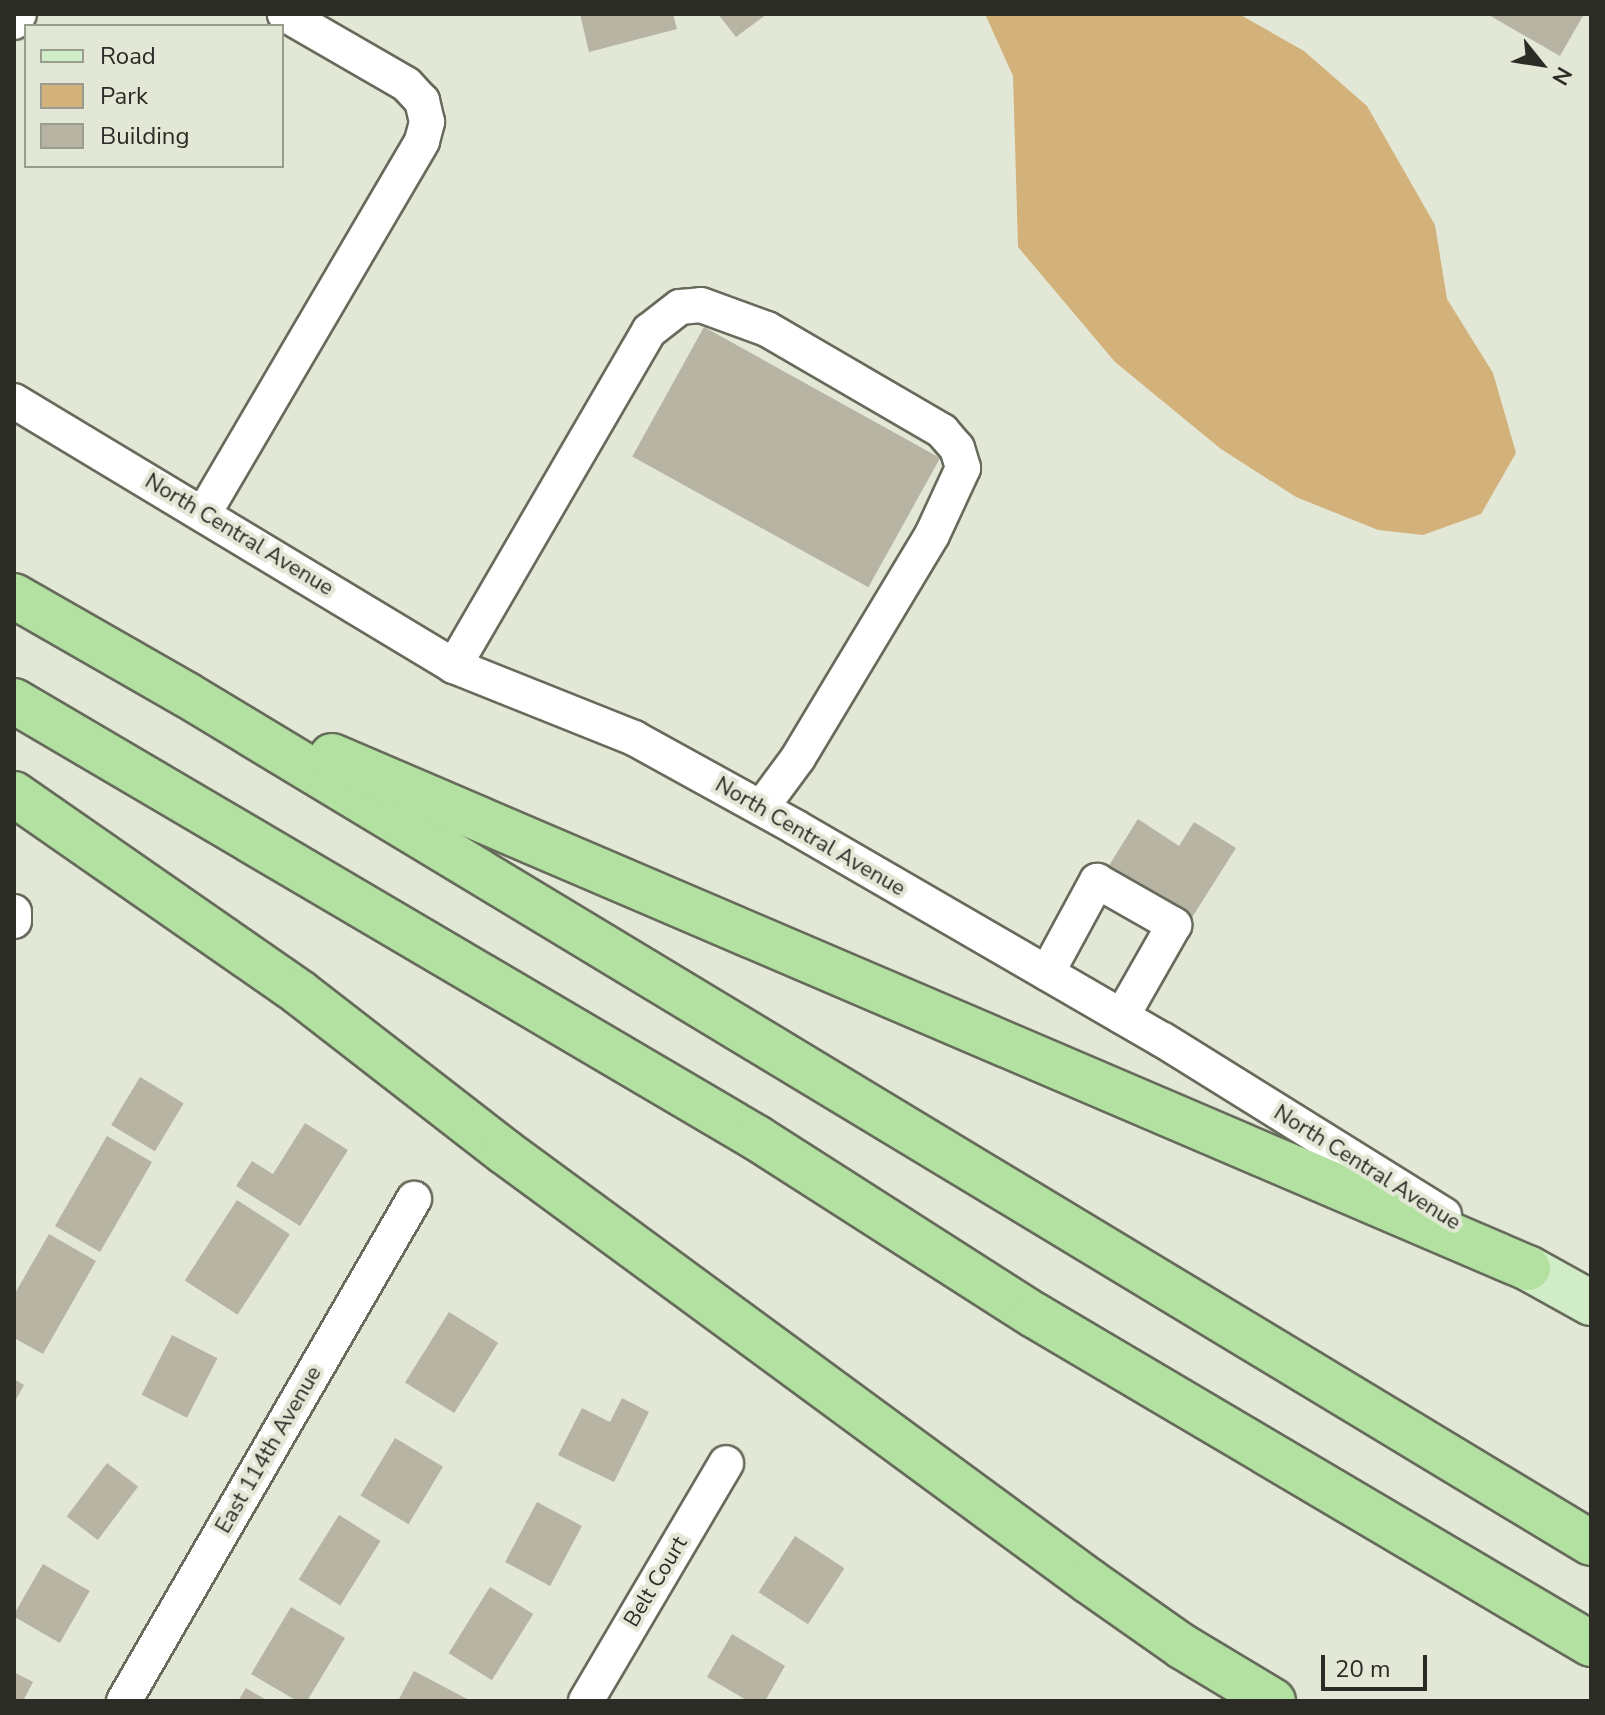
<!DOCTYPE html>
<style>
body{margin:0}
#map{position:relative;width:1605px;height:1715px;overflow:hidden;background:#e3e8d6;font-family:"Nunito Sans",sans-serif}
div>[style]{position:absolute}
[style*='--x']{left:calc(var(--x)*1px);top:calc(var(--y)*1px);width:calc(var(--w)*1px);rotate:calc(var(--a)*1deg)}
.green>*{inset:0;background:#d3b17b}
.building>*{inset:0;background:#b7b4a3;transform-origin:0 0}
.roads{filter:drop-shadow(2px 0 #676b5b) drop-shadow(-2px 0 #676b5b) drop-shadow(0 2px #676b5b) drop-shadow(0 -2px #676b5b)}
.minor>*{height:34px;margin:-17px;padding:0 17px;transform-origin:17px;border-radius:17px;background:#fff}
.major>*{height:44px;margin:-22px;padding:0 22px;transform-origin:22px;border-radius:22px;background:#d1edc7}
.highway>*{height:44px;margin:-22px;padding:0 22px;transform-origin:22px;border-radius:22px;background:#b2e1a2}
span{translate:-50% -50%;white-space:nowrap;text-align:center;line-height:1.15;-webkit-text-stroke:8px #e3e8d6;paint-order:stroke}
.street-label{font-size:22px;color:#2b2c26}
.frame{position:absolute;inset:0;border:16px solid #2b2c26;pointer-events:none}
.legend{position:absolute;left:24px;top:24px;width:260px;height:144px;box-sizing:border-box;background:#e3e8d6;border:2px solid #999d90;margin:0;padding:10px 14px;list-style:none;font-size:24px;color:#2b2c26}
.legend li{display:flex;align-items:center;gap:16px;height:40px}
.legend b{width:40px;border:2px solid #999d90}
.north{position:absolute;left:1501px;top:24px;width:80px;height:80px;-webkit-text-stroke:6px #e3e8d6;paint-order:stroke;rotate:120deg;font-size:22px;font-weight:700;line-height:32px;text-align:center;color:#2b2c26}
.north::after{content:'';display:block;margin:auto;width:28px;height:36px;background:#2b2c26;clip-path:polygon(50% 0,100% 100%,50% 72%,0 100%)}
.scale{position:absolute;left:1321px;top:1655px;width:106px;height:36px;box-sizing:border-box;border:4px solid #2b2c26;border-top:0;padding-left:10px;font-size:24px;line-height:28px;white-space:nowrap;color:#2b2c26;-webkit-text-stroke:6px #e3e8d6;paint-order:stroke}
</style>
<div id="map">
<div class="green">
<div style="clip-path:polygon(985px 14px,1239px 14px,1304px 51px,1367px 106px,1435px 225px,1447px 299px,1493px 373px,1516px 453px,1481px 514px,1423px 535px,1378px 530px,1296px 497px,1221px 449px,1115px 362px,1018px 247px,1013px 76px)"></div>
</div>
<div class="building">
<div style="clip-path:polygon(580px 14px,673px 14px,677px 29px,589px 52px)"></div>
<div style="clip-path:polygon(718px 14px,767px 14px,736px 37px)"></div>
<div style="clip-path:polygon(1487px 14px,1584px 14px,1560px 56px)"></div>
<div style="left:704px;top:327px;width:270px;height:148px;rotate:29deg"></div>
<div style="clip-path:polygon(1138px 819px,1179px 846px,1194px 822px,1236px 848px,1191px 919px,1108px 867px)"></div>
<div style="left:140px;top:1077px;width:51px;height:56px;rotate:31deg"></div>
<div style="clip-path:polygon(305px 1123px,348px 1150px,300px 1226px,236px 1186px,252px 1161px,273px 1174px)"></div>
<div style="left:107px;top:1136px;width:52px;height:104px;rotate:30deg"></div>
<div style="left:237px;top:1200px;width:63px;height:96px;rotate:33deg"></div>
<div style="clip-path:polygon(49px 1234px,96px 1261px,43px 1354px,14px 1338px,14px 1295px)"></div>
<div style="left:449px;top:1312px;width:58px;height:83px;rotate:32deg"></div>
<div style="left:172px;top:1335px;width:51px;height:67px;rotate:27deg"></div>
<div style="clip-path:polygon(14px 1379px,24px 1385px,14px 1403px)"></div>
<div style="clip-path:polygon(622px 1398px,649px 1412px,614px 1482px,558px 1455px,582px 1408px,610px 1422px)"></div>
<div style="left:395px;top:1438px;width:56px;height:67px;rotate:31deg"></div>
<div style="left:107px;top:1463px;width:39px;height:67px;rotate:37deg"></div>
<div style="left:537px;top:1502px;width:51px;height:68px;rotate:28deg"></div>
<div style="left:339px;top:1515px;width:49px;height:76px;rotate:32deg"></div>
<div style="left:795px;top:1536px;width:59px;height:67px;rotate:33deg"></div>
<div style="left:43px;top:1564px;width:54px;height:60px;rotate:30deg"></div>
<div style="left:490px;top:1587px;width:51px;height:78px;rotate:32deg"></div>
<div style="clip-path:polygon(291px 1607px,345px 1638px,307px 1701px,297px 1701px,251px 1674px)"></div>
<div style="clip-path:polygon(732px 1634px,785px 1666px,765px 1701px,748px 1701px,707px 1677px)"></div>
<div style="clip-path:polygon(414px 1671px,471px 1701px,399px 1699px)"></div>
<div style="clip-path:polygon(14px 1672px,33px 1682px,23px 1701px,14px 1701px)"></div>
<div style="clip-path:polygon(246px 1688px,268px 1701px,238px 1701px)"></div>
</div>
<div class="roads">
<div class="minor">
<div style="--x:14;--y:22;--w:9;--a:-58"></div>
<div style="--x:14;--y:401;--w:514;--a:31.06"></div>
<div style="--x:454;--y:666;--w:194;--a:21.8"></div>
<div style="--x:634;--y:738;--w:184;--a:28.9"></div>
<div style="--x:795;--y:827;--w:425;--a:30.1"></div>
<div style="--x:1163;--y:1040;--w:331;--a:31.9"></div>
<div style="--x:204;--y:513;--w:431;--a:-59.6"></div>
<div style="--x:422;--y:141;--w:20;--a:-75"></div>
<div style="--x:427;--y:122;--w:22;--a:-103"></div>
<div style="--x:422;--y:101;--w:23;--a:-133"></div>
<div style="--x:406;--y:84;--w:140;--a:-150"></div>
<div style="--x:454;--y:666;--w:388;--a:-59.8"></div>
<div style="--x:649;--y:331;--w:39;--a:-38"></div>
<div style="--x:680;--y:307;--w:21;--a:-5"></div>
<div style="--x:701;--y:305;--w:70;--a:20"></div>
<div style="--x:767;--y:329;--w:203;--a:30.2"></div>
<div style="--x:942;--y:431;--w:23;--a:49"></div>
<div style="--x:957;--y:448;--w:21;--a:73"></div>
<div style="--x:963;--y:468;--w:74;--a:114.8"></div>
<div style="--x:932;--y:535;--w:260;--a:121"></div>
<div style="--x:798;--y:758;--w:62;--a:126.5"></div>
<div style="--x:14;--y:912;--w:9;--a:90"></div>
<div style="--x:1047;--y:973;--w:105;--a:-61.5"></div>
<div style="--x:1097;--y:881;--w:89;--a:29.7"></div>
<div style="--x:1174;--y:925;--w:105;--a:119.7"></div>
<div style="--x:124;--y:1701;--w:580;--a:-59.99"></div>
<div style="--x:586;--y:1701;--w:276;--a:-59.5"></div>
</div>
<div class="major">
<div style="--x:1528;--y:1268;--w:72;--a:29.1"></div>
</div>
<div class="highway">
<div style="--x:14;--y:596;--w:199;--a:29.8"></div>
<div style="--x:187;--y:695;--w:1640;--a:31.13"></div>
<div style="--x:14;--y:701;--w:862;--a:30.46"></div>
<div style="--x:757;--y:1138;--w:329;--a:32.6"></div>
<div style="--x:1034;--y:1315;--w:647;--a:30.57"></div>
<div style="--x:332;--y:756;--w:1301;--a:23.18"></div>
<div style="--x:14;--y:794;--w:348;--a:34.8"></div>
<div style="--x:300;--y:993;--w:259;--a:37.8"></div>
<div style="--x:505;--y:1152;--w:725;--a:36.3"></div>
<div style="--x:1089;--y:1581;--w:115;--a:35.1"></div>
<div style="--x:1183;--y:1647;--w:105;--a:31"></div>
</div>
</div>
<div class="street-label">
<span style="left:239px;top:535px;rotate:31deg">North Central Avenue</span>
<span style="left:810px;top:837px;rotate:30deg">North Central Avenue</span>
<span style="left:1367px;top:1168px;rotate:32deg">North Central Avenue</span>
<span style="left:269px;top:1450px;rotate:-60deg">East 114th Avenue</span>
<span style="left:656px;top:1582px;rotate:-59deg">Belt Court</span>
</div>
<div class="frame"></div>
<ul class="legend">
<li><b style="height:10px;background:#d1edc7"></b>Road</li>
<li><b style="height:22px;background:#d3b17b"></b>Park</li>
<li><b style="height:22px;background:#b7b4a3"></b>Building</li>
</ul>
<div class="north">N</div>
<div class="scale">20 m</div>
</div>
